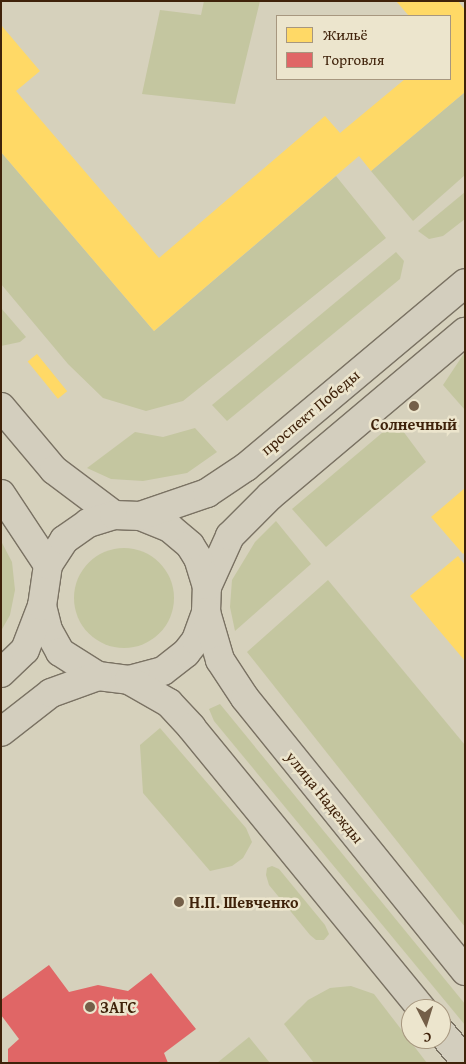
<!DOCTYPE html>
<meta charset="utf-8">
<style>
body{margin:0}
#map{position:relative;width:466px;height:1064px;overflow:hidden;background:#d6d1bc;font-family:"Gentium Book Plus",serif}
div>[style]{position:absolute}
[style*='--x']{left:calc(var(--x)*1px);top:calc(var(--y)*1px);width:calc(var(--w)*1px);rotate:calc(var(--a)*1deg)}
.green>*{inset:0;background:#c4c6a0}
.round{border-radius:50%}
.homes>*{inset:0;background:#ffd966;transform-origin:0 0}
.shops>*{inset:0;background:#e06666}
.roads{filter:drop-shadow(1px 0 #7a7263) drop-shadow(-1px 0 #7a7263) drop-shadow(0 1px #7a7263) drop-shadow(0 -1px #7a7263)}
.major>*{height:28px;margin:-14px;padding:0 14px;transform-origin:14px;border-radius:14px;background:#d3cebe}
.dots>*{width:14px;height:14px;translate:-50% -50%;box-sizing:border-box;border:2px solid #ece5cd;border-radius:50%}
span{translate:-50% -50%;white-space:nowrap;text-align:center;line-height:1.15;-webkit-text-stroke:5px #ece5cd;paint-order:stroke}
.street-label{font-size:16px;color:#3f220a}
.poi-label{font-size:16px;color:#3f220a;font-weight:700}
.left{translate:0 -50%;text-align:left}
.frame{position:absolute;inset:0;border:2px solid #3f220a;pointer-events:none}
.legend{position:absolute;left:276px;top:15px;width:175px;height:65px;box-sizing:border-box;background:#ece5cd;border:1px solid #a7977f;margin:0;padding:6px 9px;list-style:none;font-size:15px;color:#3f220a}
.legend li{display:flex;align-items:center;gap:10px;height:25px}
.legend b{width:25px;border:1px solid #a7977f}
.north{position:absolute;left:401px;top:999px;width:50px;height:50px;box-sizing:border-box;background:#ece5cd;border:1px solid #a7977f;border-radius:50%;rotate:175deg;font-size:14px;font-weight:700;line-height:20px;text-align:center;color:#3f220a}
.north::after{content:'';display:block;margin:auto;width:18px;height:22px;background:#745f48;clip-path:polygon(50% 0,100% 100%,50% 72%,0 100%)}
</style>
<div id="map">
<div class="green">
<div style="clip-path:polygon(204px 1px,260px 1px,235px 104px,142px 94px,160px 10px,201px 15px)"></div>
<div style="clip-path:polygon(465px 92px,465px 175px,413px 221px,371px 171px)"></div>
<div style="clip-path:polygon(1px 152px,154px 331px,336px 176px,386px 238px,183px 401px,146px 411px,103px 398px,68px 364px,1px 284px)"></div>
<div style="clip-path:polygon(465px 192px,465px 219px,443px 236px,429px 239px,418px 231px)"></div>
<div style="clip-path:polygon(396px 252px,404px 261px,400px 279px,227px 421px,212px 405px)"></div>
<div style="clip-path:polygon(1px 308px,26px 337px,20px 342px,1px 346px)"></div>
<div style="clip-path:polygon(465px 352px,465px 410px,443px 385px)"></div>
<div style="clip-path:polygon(389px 427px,400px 427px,426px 462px,326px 547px,292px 509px)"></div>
<div style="clip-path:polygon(195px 428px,217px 452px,187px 473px,143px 481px,111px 479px,87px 468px,135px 432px,163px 437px)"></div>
<div style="clip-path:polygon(276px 521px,311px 564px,235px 631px,230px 607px,232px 580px,255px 542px)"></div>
<div style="clip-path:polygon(1px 541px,12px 562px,15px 590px,10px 615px,1px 631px)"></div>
<div class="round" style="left:74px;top:548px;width:100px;height:100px"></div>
<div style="clip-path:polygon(328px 580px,465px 745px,465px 927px,247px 652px)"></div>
<div style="clip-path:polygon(220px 704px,465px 1004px,465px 1025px,214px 721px,209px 709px)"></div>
<div style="clip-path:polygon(160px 728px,246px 828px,252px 842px,243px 858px,232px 866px,210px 871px,143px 793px,140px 745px)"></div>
<div style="clip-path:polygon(272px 866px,279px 869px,325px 925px,329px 934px,324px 940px,316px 940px,310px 935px,269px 885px,266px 875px,267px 868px)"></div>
<div style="clip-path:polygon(351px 986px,374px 994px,427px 1063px,314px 1063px,284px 1024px,308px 1000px,330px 988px)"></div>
<div style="clip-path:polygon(249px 1037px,270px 1063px,217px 1063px)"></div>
</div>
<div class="homes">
<div style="clip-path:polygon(396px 1px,458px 1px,465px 10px,465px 92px,371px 171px,359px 156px,154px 331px,1px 152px,1px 25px,40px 71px,16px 91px,159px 258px,325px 116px,340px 133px,405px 79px,450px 79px,450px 16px,409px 16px)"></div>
<div style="left:37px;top:354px;width:48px;height:12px;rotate:51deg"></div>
<div style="clip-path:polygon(465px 488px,465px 552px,463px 554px,431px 517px)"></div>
<div style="clip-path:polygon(458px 556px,465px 565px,465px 661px,410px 596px)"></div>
</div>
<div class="shops">
<div style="clip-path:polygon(49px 965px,69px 992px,98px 985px,128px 991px,151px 973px,196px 1029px,164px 1053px,168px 1063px,8px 1063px,8px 1049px,19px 1039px,1px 1015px,1px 1000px)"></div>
</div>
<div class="roads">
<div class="major">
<div style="--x:1;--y:407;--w:82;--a:49.9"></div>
<div style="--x:54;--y:470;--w:75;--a:36.9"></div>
<div style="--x:1;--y:494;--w:85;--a:56.5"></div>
<div style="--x:207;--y:587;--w:56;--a:-65.7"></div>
<div style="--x:230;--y:536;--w:57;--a:-45"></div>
<div style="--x:270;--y:496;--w:255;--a:-40.1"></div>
<div style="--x:42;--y:606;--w:25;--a:76"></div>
<div style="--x:48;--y:630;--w:25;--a:61"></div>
<div style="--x:60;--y:652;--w:45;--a:32.3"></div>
<div style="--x:98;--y:676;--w:31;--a:7"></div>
<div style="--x:129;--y:680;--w:35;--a:-15"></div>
<div style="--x:163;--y:671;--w:29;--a:-38"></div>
<div style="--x:186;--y:653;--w:16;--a:-52"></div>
<div style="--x:196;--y:640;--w:30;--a:-70"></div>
<div style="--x:206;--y:612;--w:25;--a:-88"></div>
<div style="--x:207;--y:587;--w:30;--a:-107"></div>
<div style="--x:198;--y:558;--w:15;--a:-122"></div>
<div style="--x:190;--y:545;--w:26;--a:-140"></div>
<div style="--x:170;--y:528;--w:32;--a:-158"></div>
<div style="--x:206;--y:612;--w:50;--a:73.7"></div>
<div style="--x:220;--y:660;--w:45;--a:56.7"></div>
<div style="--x:245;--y:698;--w:351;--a:51.1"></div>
<div style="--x:1;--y:673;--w:33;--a:-44"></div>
<div style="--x:25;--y:650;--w:47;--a:-68.9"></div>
<div style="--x:42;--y:606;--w:41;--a:-81.7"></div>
<div style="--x:48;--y:565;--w:30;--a:-57"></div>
<div style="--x:64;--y:540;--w:29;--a:-35"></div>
<div style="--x:88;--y:523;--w:27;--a:-17"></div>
<div style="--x:114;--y:515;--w:26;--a:2"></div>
<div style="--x:140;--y:516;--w:71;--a:-18.9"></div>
<div style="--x:207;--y:493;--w:47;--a:-33.7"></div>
<div style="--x:246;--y:467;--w:286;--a:-40"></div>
<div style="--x:129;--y:680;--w:46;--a:29.9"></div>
<div style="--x:169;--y:703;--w:33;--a:47"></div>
<div style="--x:191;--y:727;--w:365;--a:50.7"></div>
<div style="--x:1;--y:732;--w:63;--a:-38"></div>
<div style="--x:51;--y:693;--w:50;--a:-19.9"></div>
<div style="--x:441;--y:1032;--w:38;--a:50"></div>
</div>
</div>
<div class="dots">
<div style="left:414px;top:406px;background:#745f48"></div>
<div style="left:179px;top:902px;background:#745f48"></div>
<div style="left:90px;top:1007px;background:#745f48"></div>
</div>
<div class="street-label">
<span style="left:310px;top:412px;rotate:-40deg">проспект Победы</span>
<span style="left:325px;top:797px;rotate:51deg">улица Надежды</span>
</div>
<div class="poi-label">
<span style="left:414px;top:424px">Солнечный</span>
<span class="left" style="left:189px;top:902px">Н.П. Шевченко</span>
<span class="left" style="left:100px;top:1007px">ЗАГС</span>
</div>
<div class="frame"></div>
<ul class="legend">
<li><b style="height:14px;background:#ffd966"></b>Жильё</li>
<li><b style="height:14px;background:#e06666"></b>Торговля</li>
</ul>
<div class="north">С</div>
</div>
